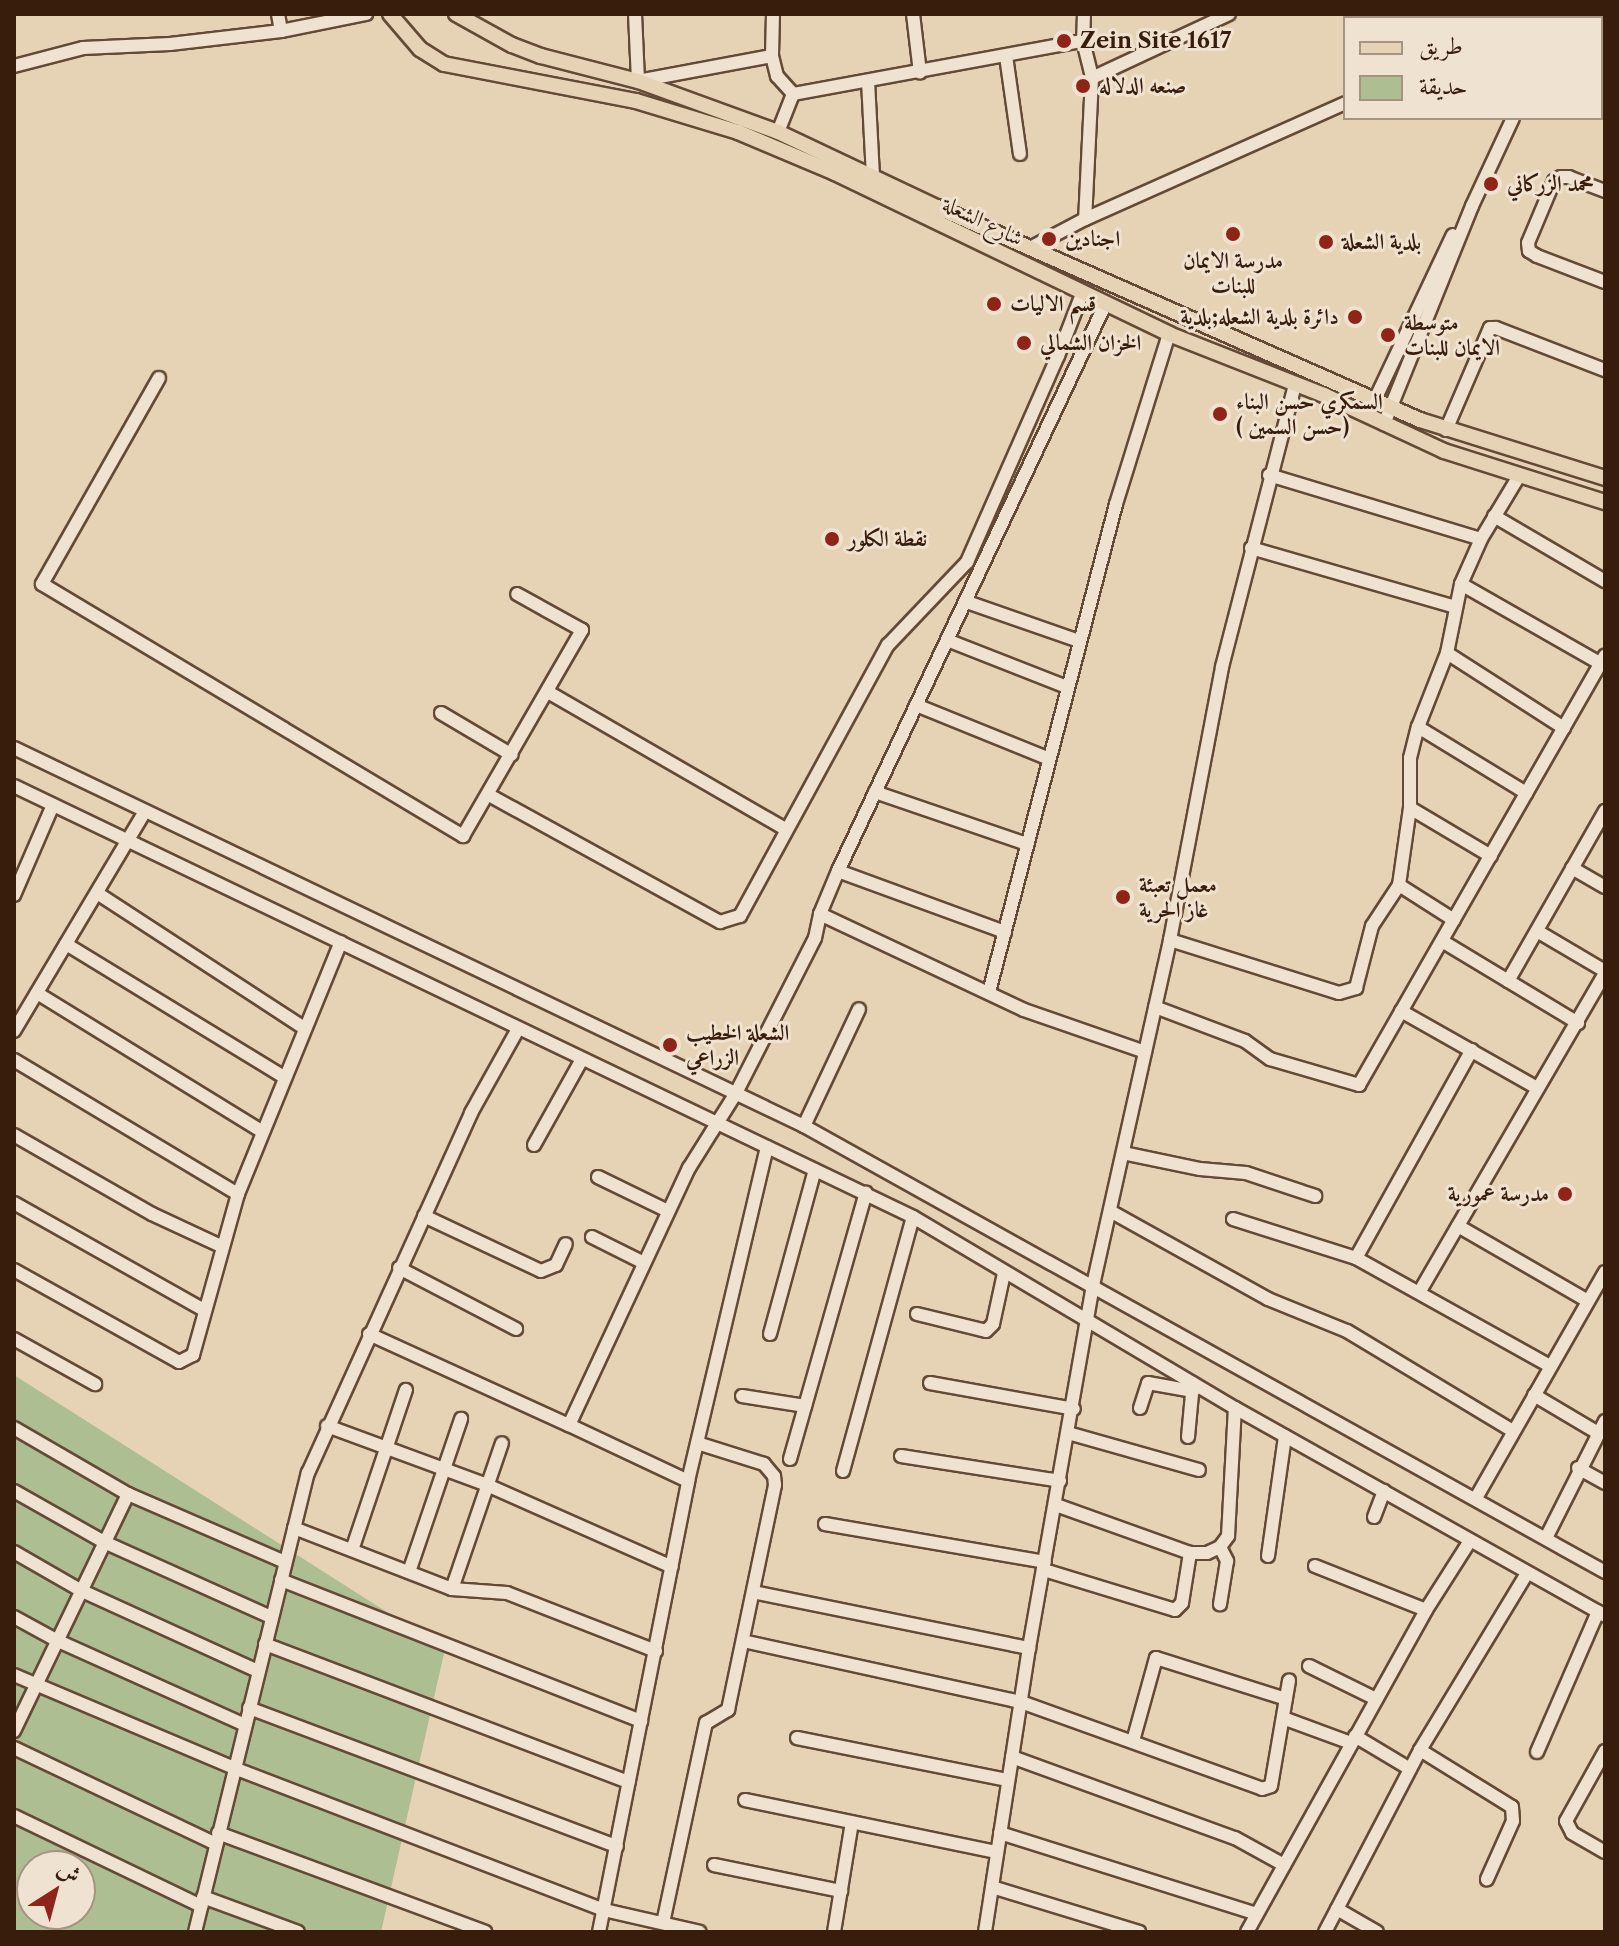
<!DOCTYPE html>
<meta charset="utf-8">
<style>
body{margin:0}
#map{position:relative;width:1619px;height:1946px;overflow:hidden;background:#e6d3b6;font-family:"Libre Caslon Text",Amiri,serif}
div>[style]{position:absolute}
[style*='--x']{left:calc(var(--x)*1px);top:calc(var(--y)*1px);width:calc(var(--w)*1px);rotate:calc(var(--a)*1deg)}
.green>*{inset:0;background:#aebe93}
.roads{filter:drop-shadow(2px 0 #644a36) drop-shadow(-2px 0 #644a36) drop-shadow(0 2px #644a36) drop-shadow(0 -2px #644a36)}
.minor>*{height:12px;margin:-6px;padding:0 6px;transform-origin:6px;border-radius:6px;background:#efe2d0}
.major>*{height:14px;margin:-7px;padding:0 7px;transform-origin:7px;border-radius:7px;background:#e6d3b6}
.dots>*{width:22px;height:22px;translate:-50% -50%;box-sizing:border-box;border:4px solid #efe2d0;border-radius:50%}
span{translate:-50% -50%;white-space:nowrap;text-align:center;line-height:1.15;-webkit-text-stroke:6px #efe2d0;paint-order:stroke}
.poi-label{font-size:22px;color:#391d0c;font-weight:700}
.left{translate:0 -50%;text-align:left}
.right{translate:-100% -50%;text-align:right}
.street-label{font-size:22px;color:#391d0c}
.frame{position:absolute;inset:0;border:16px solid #391d0c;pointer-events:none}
.legend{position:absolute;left:1343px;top:16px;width:260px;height:104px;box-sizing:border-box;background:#efe2d0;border:2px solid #a69382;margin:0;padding:10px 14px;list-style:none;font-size:24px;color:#391d0c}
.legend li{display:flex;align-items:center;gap:16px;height:40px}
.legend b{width:40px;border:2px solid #a69382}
.north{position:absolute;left:16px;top:1850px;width:80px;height:80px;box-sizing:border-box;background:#efe2d0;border:2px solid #a69382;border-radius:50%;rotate:36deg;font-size:22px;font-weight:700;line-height:32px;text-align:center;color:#391d0c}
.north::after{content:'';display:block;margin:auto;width:28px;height:36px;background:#8f2418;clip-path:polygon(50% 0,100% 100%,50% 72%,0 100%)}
</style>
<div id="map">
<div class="green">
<div style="clip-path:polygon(evenodd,14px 1375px,445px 1649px,381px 1932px,14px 1932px,14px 1375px,32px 1866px,80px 1866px,80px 1914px,32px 1914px,32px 1866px)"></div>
</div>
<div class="roads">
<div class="minor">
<div style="--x:278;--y:14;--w:17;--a:80"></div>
<div style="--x:635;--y:14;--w:67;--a:87.4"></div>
<div style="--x:638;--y:81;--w:136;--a:-10.6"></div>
<div style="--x:773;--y:14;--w:42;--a:91.4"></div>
<div style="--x:772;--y:56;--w:21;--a:76"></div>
<div style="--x:777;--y:76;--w:24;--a:48"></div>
<div style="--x:793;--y:94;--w:41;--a:111.5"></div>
<div style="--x:913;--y:14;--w:59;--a:83.2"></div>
<div style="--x:1084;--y:14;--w:27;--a:92"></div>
<div style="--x:1083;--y:41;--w:38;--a:76"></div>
<div style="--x:1092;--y:78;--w:141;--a:92.8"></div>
<div style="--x:1537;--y:18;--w:10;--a:-24"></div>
<div style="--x:1559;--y:18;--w:4;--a:-63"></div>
<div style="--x:1006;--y:56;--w:99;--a:81.9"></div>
<div style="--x:14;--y:66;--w:71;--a:-14.6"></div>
<div style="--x:83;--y:48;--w:87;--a:-2.6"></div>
<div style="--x:170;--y:44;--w:112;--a:-6.7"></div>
<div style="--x:281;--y:31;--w:87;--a:-11.3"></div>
<div style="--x:1092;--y:78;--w:151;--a:-25"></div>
<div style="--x:868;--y:81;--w:96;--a:87"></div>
<div style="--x:1605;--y:86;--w:13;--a:90"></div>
<div style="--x:793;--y:94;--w:295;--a:-10.4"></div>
<div style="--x:1605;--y:191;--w:39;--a:-159"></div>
<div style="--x:1569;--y:177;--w:8;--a:180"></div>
<div style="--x:1561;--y:177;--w:8;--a:150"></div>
<div style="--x:1554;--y:181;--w:67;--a:112.8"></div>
<div style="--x:1528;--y:243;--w:8;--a:83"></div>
<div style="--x:1529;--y:251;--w:9;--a:32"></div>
<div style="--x:1537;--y:256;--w:73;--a:20.9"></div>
<div style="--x:1030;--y:248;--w:62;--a:-27.8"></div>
<div style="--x:1085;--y:219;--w:285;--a:-24"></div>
<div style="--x:159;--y:378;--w:237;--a:119.6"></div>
<div style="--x:42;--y:584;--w:491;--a:30.9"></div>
<div style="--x:463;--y:836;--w:238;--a:-60"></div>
<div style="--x:582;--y:630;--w:74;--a:-151"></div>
<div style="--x:1372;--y:406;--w:189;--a:-64.7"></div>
<div style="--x:1384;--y:424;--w:235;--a:-68"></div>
<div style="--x:1472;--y:206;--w:97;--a:-65"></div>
<div style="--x:1446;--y:430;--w:111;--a:-66.7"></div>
<div style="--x:1490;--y:328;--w:6;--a:0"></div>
<div style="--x:1496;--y:328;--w:117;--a:21.1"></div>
<div style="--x:1269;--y:475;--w:221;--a:16.8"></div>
<div style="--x:1494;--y:516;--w:129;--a:30.4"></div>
<div style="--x:1251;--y:548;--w:213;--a:16.1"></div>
<div style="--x:1461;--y:584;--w:161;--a:29.7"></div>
<div style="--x:967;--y:602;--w:119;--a:19.2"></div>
<div style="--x:947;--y:640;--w:129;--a:21.4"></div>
<div style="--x:1447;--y:653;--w:139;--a:32.7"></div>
<div style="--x:548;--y:692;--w:274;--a:30"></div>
<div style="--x:916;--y:705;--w:141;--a:22"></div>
<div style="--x:441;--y:713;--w:82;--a:30.6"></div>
<div style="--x:1418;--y:727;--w:127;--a:31.4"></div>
<div style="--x:14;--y:748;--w:876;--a:25.57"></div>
<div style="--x:804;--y:1126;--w:917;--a:29.11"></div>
<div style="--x:14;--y:786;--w:997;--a:25.61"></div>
<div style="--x:913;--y:1217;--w:374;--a:30.7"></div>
<div style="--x:1235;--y:1408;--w:424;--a:29.3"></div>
<div style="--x:875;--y:792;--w:161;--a:18.9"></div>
<div style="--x:489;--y:795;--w:264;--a:28.8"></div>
<div style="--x:720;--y:922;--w:21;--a:-17"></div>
<div style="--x:740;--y:916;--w:309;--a:-61.4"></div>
<div style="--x:888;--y:645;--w:115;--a:-46.4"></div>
<div style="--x:967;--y:562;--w:225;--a:-66.2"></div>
<div style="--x:1058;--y:356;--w:66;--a:-68.8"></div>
<div style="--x:1410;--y:808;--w:94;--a:30.7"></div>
<div style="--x:1572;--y:868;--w:38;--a:30"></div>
<div style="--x:838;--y:871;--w:178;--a:20.1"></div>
<div style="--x:1399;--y:885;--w:65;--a:32.5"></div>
<div style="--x:97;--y:893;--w:247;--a:33.1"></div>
<div style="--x:14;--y:895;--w:98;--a:-66.6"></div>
<div style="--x:820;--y:914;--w:225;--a:25.2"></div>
<div style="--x:1024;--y:1010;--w:128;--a:19.1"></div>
<div style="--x:1537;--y:931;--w:79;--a:30.5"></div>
<div style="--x:1170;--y:940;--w:177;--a:17.4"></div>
<div style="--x:1339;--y:993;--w:18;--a:-16"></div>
<div style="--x:1356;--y:988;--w:64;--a:-75.5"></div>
<div style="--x:1372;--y:926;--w:49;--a:-56.6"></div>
<div style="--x:1399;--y:885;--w:78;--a:-81.9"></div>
<div style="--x:1410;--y:808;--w:50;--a:-90"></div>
<div style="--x:1410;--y:758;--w:32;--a:-76"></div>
<div style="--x:1418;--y:727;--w:79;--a:-68.6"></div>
<div style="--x:1447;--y:653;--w:70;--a:-78.5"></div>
<div style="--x:1461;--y:584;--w:49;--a:-66"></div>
<div style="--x:1481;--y:539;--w:74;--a:-58.9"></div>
<div style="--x:1442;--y:941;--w:159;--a:31.1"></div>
<div style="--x:66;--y:944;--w:255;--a:31.4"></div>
<div style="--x:1508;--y:981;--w:196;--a:-60.3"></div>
<div style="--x:989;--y:992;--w:504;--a:-75.41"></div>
<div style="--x:1116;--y:504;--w:178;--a:-72.7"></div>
<div style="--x:37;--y:993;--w:263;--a:31.6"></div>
<div style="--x:1155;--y:1007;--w:96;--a:20.7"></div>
<div style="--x:1245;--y:1041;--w:31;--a:36"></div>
<div style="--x:1270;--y:1059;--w:93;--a:16.3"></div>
<div style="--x:1359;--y:1085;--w:495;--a:-60.2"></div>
<div style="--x:1401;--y:1011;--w:156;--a:29.5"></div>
<div style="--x:14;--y:1031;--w:254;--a:-59.2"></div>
<div style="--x:14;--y:1060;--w:261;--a:30.9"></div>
<div style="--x:804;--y:1126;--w:129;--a:-64.8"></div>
<div style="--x:14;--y:1135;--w:159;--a:29.8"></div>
<div style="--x:152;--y:1214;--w:78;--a:24.9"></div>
<div style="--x:534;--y:1145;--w:98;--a:-60.8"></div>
<div style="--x:1123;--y:1153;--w:79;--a:11.7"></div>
<div style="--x:1200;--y:1169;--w:46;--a:5"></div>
<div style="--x:1246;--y:1173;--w:73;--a:18.4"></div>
<div style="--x:598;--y:1177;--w:78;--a:25.9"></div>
<div style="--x:14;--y:1203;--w:218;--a:29.4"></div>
<div style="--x:1110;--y:1211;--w:181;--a:29.1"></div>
<div style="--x:1268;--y:1299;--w:85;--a:22.1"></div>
<div style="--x:1347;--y:1331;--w:194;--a:31.1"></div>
<div style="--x:424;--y:1216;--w:129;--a:25.2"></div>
<div style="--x:541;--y:1271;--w:16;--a:-22"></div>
<div style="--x:556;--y:1265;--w:23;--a:-65"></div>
<div style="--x:1233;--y:1219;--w:129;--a:17.6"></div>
<div style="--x:1356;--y:1258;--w:222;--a:29.1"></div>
<div style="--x:1458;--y:1226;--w:150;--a:30"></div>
<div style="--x:592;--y:1237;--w:58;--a:26.6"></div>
<div style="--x:1356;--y:1258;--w:238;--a:-60.9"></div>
<div style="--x:399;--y:1268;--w:132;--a:27.5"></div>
<div style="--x:14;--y:1270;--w:189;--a:29.1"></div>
<div style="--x:179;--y:1362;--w:16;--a:-27"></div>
<div style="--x:193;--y:1355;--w:167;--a:-74.4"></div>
<div style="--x:238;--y:1194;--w:272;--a:-67.8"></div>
<div style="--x:1420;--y:1291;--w:368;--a:-59.8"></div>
<div style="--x:917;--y:1314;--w:71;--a:13.8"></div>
<div style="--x:986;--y:1331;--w:10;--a:-45"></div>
<div style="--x:993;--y:1324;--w:52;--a:-77.8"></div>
<div style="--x:369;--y:1334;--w:220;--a:24.5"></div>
<div style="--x:770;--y:1334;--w:170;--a:-74.7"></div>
<div style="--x:14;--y:1339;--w:93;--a:29.1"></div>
<div style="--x:930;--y:1383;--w:146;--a:10.2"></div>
<div style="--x:1534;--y:1395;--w:74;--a:30.7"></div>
<div style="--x:742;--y:1396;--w:64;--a:9"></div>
<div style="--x:1140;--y:1408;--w:26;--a:-72"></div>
<div style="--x:1148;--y:1383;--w:46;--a:10.1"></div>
<div style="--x:327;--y:1426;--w:171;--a:20.2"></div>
<div style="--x:487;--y:1485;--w:202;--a:23.9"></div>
<div style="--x:14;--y:1428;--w:132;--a:30.1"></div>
<div style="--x:128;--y:1494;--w:171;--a:23.4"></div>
<div style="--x:1068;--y:1433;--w:136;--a:15.8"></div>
<div style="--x:1188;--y:1437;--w:54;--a:-84.7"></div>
<div style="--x:901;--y:1456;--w:161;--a:8.9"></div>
<div style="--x:790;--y:1459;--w:277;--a:-74.1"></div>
<div style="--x:1578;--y:1468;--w:31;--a:29"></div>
<div style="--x:843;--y:1471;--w:263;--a:-74.6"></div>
<div style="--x:688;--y:1481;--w:132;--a:-154.8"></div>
<div style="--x:569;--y:1425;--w:284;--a:-65"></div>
<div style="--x:689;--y:1168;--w:89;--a:-57.9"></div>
<div style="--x:736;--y:1093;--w:174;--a:-63"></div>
<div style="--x:815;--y:938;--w:25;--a:-78"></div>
<div style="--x:820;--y:914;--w:47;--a:-67.3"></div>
<div style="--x:838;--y:871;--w:626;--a:-64.75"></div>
<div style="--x:14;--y:1491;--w:103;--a:29.5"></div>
<div style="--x:104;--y:1542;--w:183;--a:24.2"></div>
<div style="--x:1476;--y:1498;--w:260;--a:-60.3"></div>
<div style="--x:1056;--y:1505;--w:142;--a:19.7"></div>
<div style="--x:1190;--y:1553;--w:17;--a:0"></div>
<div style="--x:1207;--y:1553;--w:14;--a:-25"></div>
<div style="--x:1220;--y:1547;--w:14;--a:-54"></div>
<div style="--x:1228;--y:1536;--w:128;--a:-86.9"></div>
<div style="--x:1374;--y:1517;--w:28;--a:-69"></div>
<div style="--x:825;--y:1524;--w:223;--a:9.8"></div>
<div style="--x:294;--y:1528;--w:169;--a:21.1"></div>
<div style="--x:452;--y:1589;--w:55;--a:4.2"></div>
<div style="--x:507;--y:1593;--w:160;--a:21.3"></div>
<div style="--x:1546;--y:1538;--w:131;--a:-63.2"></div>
<div style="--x:1220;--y:1547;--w:16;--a:63"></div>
<div style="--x:1227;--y:1561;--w:44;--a:99.2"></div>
<div style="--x:352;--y:1550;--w:169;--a:-71.4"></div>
<div style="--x:14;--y:1552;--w:76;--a:29.9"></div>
<div style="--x:80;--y:1590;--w:196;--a:24.5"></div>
<div style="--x:1268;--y:1556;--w:121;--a:-81.9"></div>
<div style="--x:1315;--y:1566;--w:119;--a:21.6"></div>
<div style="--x:1044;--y:1570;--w:137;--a:17"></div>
<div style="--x:1175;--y:1610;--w:10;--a:-45"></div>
<div style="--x:1182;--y:1603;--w:51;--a:-80.9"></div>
<div style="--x:409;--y:1572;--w:162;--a:-71.2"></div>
<div style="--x:281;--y:1580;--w:387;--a:21.4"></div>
<div style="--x:452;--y:1589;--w:154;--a:-71.1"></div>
<div style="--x:753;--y:1592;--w:282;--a:11.5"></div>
<div style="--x:14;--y:1617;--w:48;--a:28.7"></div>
<div style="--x:56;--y:1640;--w:207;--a:24.2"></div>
<div style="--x:743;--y:1641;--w:285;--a:12.4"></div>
<div style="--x:1021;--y:1702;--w:256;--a:19.8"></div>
<div style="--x:1262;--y:1789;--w:9;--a:-18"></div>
<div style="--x:1271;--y:1786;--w:107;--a:-80.3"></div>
<div style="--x:265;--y:1644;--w:389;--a:20.8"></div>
<div style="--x:1309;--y:1666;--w:75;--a:26.2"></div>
<div style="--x:14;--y:1675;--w:239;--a:22.9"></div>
<div style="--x:234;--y:1768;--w:396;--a:21"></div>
<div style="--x:604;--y:1910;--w:98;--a:12.9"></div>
<div style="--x:249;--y:1708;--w:393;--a:20.6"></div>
<div style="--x:1283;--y:1718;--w:72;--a:20.2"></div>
<div style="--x:14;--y:1731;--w:263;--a:-64.3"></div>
<div style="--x:1355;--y:1736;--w:64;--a:31"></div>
<div style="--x:797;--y:1738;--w:215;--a:11.3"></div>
<div style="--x:1133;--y:1741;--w:86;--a:-74.5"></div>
<div style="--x:1156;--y:1658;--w:136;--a:17.5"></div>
<div style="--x:14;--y:1748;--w:224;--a:25.4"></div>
<div style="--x:1420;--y:1750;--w:108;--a:31.8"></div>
<div style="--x:1512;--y:1807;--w:14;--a:86"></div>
<div style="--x:1513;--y:1821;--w:64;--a:114.1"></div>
<div style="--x:1605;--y:1751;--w:80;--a:119.1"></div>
<div style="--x:1566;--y:1821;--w:13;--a:63"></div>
<div style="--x:1572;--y:1833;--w:38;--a:30"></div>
<div style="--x:1537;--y:1752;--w:153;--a:-66.5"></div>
<div style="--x:1012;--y:1757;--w:237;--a:20"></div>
<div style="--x:1235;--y:1838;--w:56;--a:28.9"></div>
<div style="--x:745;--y:1800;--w:257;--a:11.7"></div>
<div style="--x:14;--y:1816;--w:208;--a:25.7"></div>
<div style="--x:218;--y:1833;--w:285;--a:20.3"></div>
<div style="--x:1000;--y:1833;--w:269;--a:17.5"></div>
<div style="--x:714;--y:1865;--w:130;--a:11.6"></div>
<div style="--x:992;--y:1887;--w:154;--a:17"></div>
<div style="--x:203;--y:1897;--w:101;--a:20.2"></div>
<div style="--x:1337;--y:1909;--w:46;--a:29.9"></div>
<div style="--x:663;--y:1923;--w:205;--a:-77.9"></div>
<div style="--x:706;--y:1723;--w:26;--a:-31"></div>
<div style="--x:728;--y:1710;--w:230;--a:-78.2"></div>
<div style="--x:775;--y:1485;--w:9;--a:-96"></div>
<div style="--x:774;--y:1476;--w:16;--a:-130"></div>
<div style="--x:764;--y:1464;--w:70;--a:-162.6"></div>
<div style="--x:195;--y:1932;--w:473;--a:-76.2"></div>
<div style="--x:308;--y:1473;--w:395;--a:-65.6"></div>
<div style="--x:471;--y:1113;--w:96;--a:-60.8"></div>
<div style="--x:599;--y:1932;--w:460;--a:-78.8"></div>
<div style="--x:688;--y:1481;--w:343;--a:-76.7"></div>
<div style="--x:834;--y:1932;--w:111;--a:-80.7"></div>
<div style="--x:985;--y:1932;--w:287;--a:-81.2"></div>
<div style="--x:1029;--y:1648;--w:369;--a:-80"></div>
<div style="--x:1093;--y:1285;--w:353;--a:-77.4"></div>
<div style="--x:1170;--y:940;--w:278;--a:-79.2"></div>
<div style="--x:1222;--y:667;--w:292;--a:-75.5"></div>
<div style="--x:1247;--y:1932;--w:368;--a:-60.9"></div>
<div style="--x:1426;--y:1610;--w:82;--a:-57.5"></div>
<div style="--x:1325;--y:1932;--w:205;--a:-62.4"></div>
<div style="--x:1420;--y:1750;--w:205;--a:-58.8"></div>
</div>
<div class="major">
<div style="--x:390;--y:14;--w:46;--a:49.4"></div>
<div style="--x:420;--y:49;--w:28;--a:32"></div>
<div style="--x:444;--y:64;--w:196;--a:10.9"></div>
<div style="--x:636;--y:101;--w:107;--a:16.9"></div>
<div style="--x:738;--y:132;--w:105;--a:22.9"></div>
<div style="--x:835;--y:173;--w:371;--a:25.7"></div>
<div style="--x:1169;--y:334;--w:167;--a:21.5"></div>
<div style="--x:1324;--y:395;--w:132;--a:25"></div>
<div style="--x:1444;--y:451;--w:169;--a:17.6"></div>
<div style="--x:456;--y:14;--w:64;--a:29"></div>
<div style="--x:512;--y:45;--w:31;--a:21"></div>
<div style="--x:541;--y:56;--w:100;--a:14.5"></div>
<div style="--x:638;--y:81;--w:149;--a:20"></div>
<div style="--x:778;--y:132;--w:176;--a:25.3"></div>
<div style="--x:937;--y:207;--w:528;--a:23.8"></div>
<div style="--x:1420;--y:420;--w:194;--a:17.4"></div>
</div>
</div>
<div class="dots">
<div style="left:1064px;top:41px;background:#8f2418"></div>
<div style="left:1083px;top:86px;background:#8f2418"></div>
<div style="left:1491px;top:184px;background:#8f2418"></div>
<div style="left:1233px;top:234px;background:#8f2418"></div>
<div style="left:1049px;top:239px;background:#8f2418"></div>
<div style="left:1326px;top:242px;background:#8f2418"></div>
<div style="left:994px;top:304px;background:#8f2418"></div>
<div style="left:1355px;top:317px;background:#8f2418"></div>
<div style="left:1388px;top:335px;background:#8f2418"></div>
<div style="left:1024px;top:343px;background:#8f2418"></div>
<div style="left:1220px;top:414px;background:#8f2418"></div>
<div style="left:832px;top:539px;background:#8f2418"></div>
<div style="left:1123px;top:897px;background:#8f2418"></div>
<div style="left:670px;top:1045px;background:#8f2418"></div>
<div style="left:1565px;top:1194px;background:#8f2418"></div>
</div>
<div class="poi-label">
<span class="left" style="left:1080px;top:41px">Zein Site 1617</span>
<span class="left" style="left:1099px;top:86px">صنعه الدلاله</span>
<span class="left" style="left:1507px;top:184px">محمد الزركاني</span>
<span class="left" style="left:1065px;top:239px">اجنادين</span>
<span class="left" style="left:1342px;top:242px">بلدية الشعلة</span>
<span style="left:1233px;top:273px">مدرسة الايمان<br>للبنات</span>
<span class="left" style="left:1010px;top:304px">قسم الاليات</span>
<span class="right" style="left:1339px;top:317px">دائرة بلدية الشعله;بلدية</span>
<span class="left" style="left:1404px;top:335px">متوسطة<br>الايمان للبنات</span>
<span class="left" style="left:1040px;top:343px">الخزان الشمالي</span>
<span class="left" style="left:1236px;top:414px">السمكري حسن البناء<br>( حسن السمين)</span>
<span class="left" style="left:848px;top:539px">نقطة الكلور</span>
<span class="left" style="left:1139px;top:897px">معمل تعبئة<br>غاز الحرية</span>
<span class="left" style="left:686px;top:1045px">الشعلة الخطيب<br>الزراعي</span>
<span class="right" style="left:1549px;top:1194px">مدرسة عمورية</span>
</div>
<div class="street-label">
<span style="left:983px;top:221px;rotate:26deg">شارع الشعلة</span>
</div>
<div class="frame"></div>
<ul class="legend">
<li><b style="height:10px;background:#e6d3b6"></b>طريق</li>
<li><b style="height:22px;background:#aebe93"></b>حديقة</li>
</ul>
<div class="north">ش</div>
</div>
